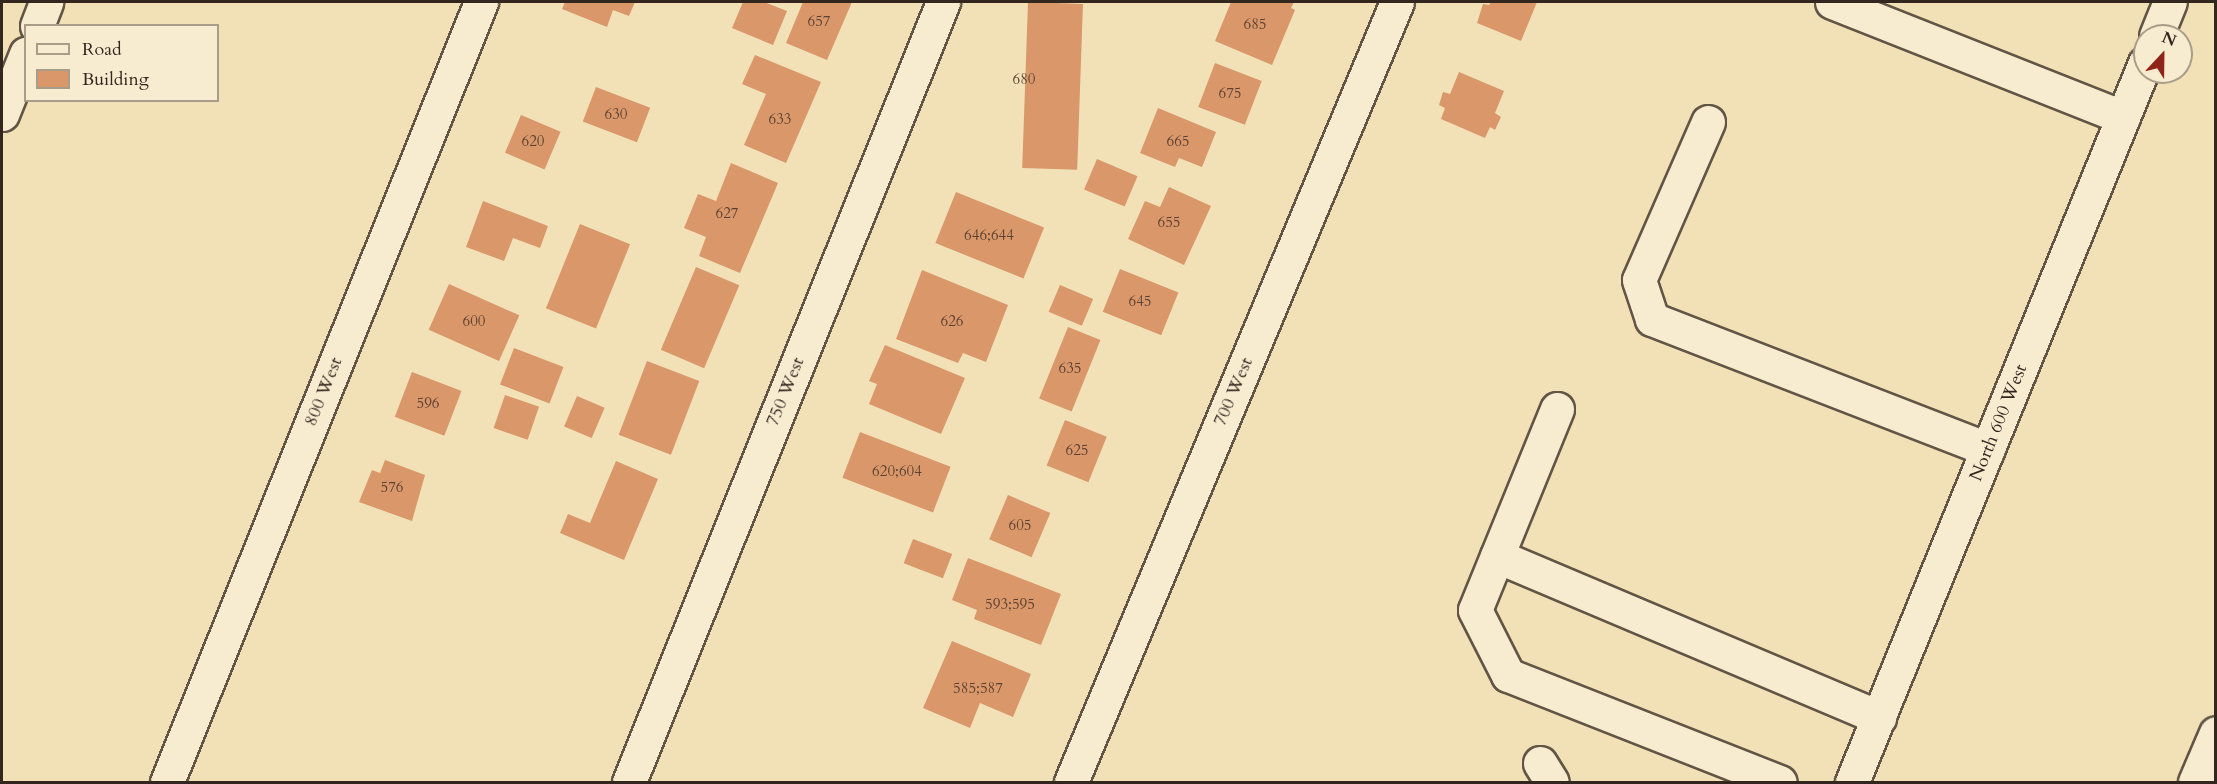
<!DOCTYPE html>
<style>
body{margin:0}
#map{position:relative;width:2217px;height:784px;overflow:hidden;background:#f2e1b7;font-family:Cardo,serif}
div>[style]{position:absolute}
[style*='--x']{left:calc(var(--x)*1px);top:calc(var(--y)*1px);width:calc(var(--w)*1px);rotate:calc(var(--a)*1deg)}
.building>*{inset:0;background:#d9976a;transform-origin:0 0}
.roads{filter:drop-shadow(2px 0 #625545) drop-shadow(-2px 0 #625545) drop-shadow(0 2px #625545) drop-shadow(0 -2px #625545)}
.minor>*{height:33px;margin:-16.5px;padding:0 16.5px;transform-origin:16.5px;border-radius:16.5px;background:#f7ecd0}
span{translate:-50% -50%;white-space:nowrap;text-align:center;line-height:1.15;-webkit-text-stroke:5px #f7ecd0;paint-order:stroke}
.number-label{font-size:15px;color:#5c4232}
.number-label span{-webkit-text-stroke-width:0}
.street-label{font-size:18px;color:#32261f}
.frame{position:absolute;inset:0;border:3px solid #32261f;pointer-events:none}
.legend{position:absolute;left:24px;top:24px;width:195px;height:78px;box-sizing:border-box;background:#f7ecd0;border:2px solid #a89d89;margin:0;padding:8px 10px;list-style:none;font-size:18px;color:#32261f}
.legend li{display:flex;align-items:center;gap:12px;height:30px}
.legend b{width:30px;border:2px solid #a89d89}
.north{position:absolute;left:2133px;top:24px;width:60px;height:60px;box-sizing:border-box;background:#f7ecd0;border:2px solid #a89d89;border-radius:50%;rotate:22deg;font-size:16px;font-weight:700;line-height:24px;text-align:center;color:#32261f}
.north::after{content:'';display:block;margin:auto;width:21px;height:27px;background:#8f2418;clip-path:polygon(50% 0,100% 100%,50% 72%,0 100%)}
</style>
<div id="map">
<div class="building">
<div style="clip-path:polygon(565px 2px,635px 2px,629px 16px,613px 10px,607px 27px,562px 9px)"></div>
<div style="clip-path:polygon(743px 2px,764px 2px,787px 11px,773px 45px,732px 28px)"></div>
<div style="clip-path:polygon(803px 2px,852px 2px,827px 60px,786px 43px)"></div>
<div style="left:1028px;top:2px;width:55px;height:166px;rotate:2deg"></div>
<div style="clip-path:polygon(1231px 2px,1294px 2px,1291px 8px,1295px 10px,1272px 65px,1215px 41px)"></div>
<div style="clip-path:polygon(1491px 2px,1537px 2px,1521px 41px,1477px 23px,1483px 4px,1489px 5px)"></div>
<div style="clip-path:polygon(755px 55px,821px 82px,786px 163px,744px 145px,766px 94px,742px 84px)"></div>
<div style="left:1215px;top:63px;width:50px;height:47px;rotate:21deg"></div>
<div style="clip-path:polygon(1459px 72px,1504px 91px,1495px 113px,1501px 117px,1495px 130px,1490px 127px,1485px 138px,1441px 119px,1445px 108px,1439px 105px,1443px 92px,1450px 94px)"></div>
<div style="left:596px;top:87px;width:58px;height:37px;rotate:21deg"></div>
<div style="clip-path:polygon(1158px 108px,1216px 132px,1202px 167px,1179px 158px,1175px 167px,1140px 153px)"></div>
<div style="left:521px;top:115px;width:43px;height:41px;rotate:23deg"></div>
<div style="left:1097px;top:159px;width:44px;height:33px;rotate:23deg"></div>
<div style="clip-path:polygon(731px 163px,778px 183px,740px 273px,699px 256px,706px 237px,684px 228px,698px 194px,716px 201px)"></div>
<div style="clip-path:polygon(1169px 187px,1211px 206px,1184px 265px,1128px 239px,1145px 201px,1160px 207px)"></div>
<div style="left:956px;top:192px;width:95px;height:55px;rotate:22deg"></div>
<div style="clip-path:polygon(483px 201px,548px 226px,540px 248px,513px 238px,504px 261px,466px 247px)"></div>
<div style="left:580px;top:224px;width:54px;height:91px;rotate:22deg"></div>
<div style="left:696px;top:267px;width:47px;height:90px;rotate:23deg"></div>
<div style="left:1120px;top:269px;width:63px;height:46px;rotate:22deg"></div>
<div style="clip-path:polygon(922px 270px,1008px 305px,986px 362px,963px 353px,958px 363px,896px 339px)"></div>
<div style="left:449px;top:284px;width:77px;height:50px;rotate:24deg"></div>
<div style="left:1060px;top:285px;width:36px;height:29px;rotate:23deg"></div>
<div style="left:1068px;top:327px;width:35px;height:77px;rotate:22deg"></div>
<div style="clip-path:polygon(885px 345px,965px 378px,941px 434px,869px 404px,877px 384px,869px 381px)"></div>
<div style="left:514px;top:348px;width:53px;height:39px;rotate:21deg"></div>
<div style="left:647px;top:361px;width:56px;height:79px;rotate:21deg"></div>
<div style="left:412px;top:372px;width:53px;height:48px;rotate:21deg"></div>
<div style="left:505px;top:395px;width:36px;height:35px;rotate:19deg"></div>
<div style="left:577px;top:396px;width:30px;height:33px;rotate:23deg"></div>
<div style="left:1065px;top:420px;width:45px;height:49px;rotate:22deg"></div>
<div style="left:860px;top:432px;width:97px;height:49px;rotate:21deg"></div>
<div style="clip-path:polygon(385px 460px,425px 475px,412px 521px,359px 502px,372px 470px,380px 473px)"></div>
<div style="clip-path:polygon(616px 461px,658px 479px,624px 560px,560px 533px,568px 514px,590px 523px)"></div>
<div style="left:1008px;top:495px;width:46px;height:48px;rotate:23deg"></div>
<div style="left:913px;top:539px;width:42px;height:26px;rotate:21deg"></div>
<div style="clip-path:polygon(968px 558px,1061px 594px,1041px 645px,974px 619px,977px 610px,952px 600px)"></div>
<div style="clip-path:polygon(952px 641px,1031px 674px,1013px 717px,980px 703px,970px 728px,923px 708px)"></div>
</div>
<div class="roads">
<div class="minor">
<div style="--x:1832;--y:2;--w:313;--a:21.6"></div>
<div style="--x:37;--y:26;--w:26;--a:-69"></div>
<div style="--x:2156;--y:36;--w:37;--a:-68"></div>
<div style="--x:2;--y:114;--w:65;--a:-68.2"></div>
<div style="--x:1708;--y:122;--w:172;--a:113.6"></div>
<div style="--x:1639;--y:280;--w:41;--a:71.6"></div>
<div style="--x:1652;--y:319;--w:360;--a:21.2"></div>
<div style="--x:1557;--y:409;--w:217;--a:112.2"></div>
<div style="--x:1475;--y:610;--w:73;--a:63.1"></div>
<div style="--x:1508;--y:675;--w:292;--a:21.5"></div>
<div style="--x:1497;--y:556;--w:415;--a:22.9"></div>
<div style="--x:1540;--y:763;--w:22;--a:58"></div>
<div style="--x:167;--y:782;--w:841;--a:-68.07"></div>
<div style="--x:629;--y:782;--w:841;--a:-68.07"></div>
<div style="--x:1071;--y:782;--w:845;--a:-67.32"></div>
<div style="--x:1852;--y:782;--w:776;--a:-67.83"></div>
<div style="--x:2195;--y:782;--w:53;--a:-66.8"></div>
</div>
</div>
<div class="number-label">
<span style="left:819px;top:22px">657</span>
<span style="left:1255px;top:25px">685</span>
<span style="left:1024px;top:80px">680</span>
<span style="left:1230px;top:94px">675</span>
<span style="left:616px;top:115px">630</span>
<span style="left:780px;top:120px">633</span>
<span style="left:533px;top:142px">620</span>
<span style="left:1178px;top:142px">665</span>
<span style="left:727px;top:214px">627</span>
<span style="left:1169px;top:223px">655</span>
<span style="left:989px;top:236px">646;644</span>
<span style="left:1140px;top:302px">645</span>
<span style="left:474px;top:322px">600</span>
<span style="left:952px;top:322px">626</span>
<span style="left:1070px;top:369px">635</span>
<span style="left:428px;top:404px">596</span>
<span style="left:1077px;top:451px">625</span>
<span style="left:897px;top:472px">620;604</span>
<span style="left:392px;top:488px">576</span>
<span style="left:1020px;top:526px">605</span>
<span style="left:1010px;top:605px">593;595</span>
<span style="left:978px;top:689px">585;587</span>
</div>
<div class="street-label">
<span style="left:324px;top:392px;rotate:-68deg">800 West</span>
<span style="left:786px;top:392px;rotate:-68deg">750 West</span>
<span style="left:1234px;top:392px;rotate:-67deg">700 West</span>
<span style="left:1999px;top:423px;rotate:-68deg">North 600 West</span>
</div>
<div class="frame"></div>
<ul class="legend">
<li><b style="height:8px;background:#f7ecd0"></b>Road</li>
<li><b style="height:16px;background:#d9976a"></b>Building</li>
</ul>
<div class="north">N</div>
</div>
